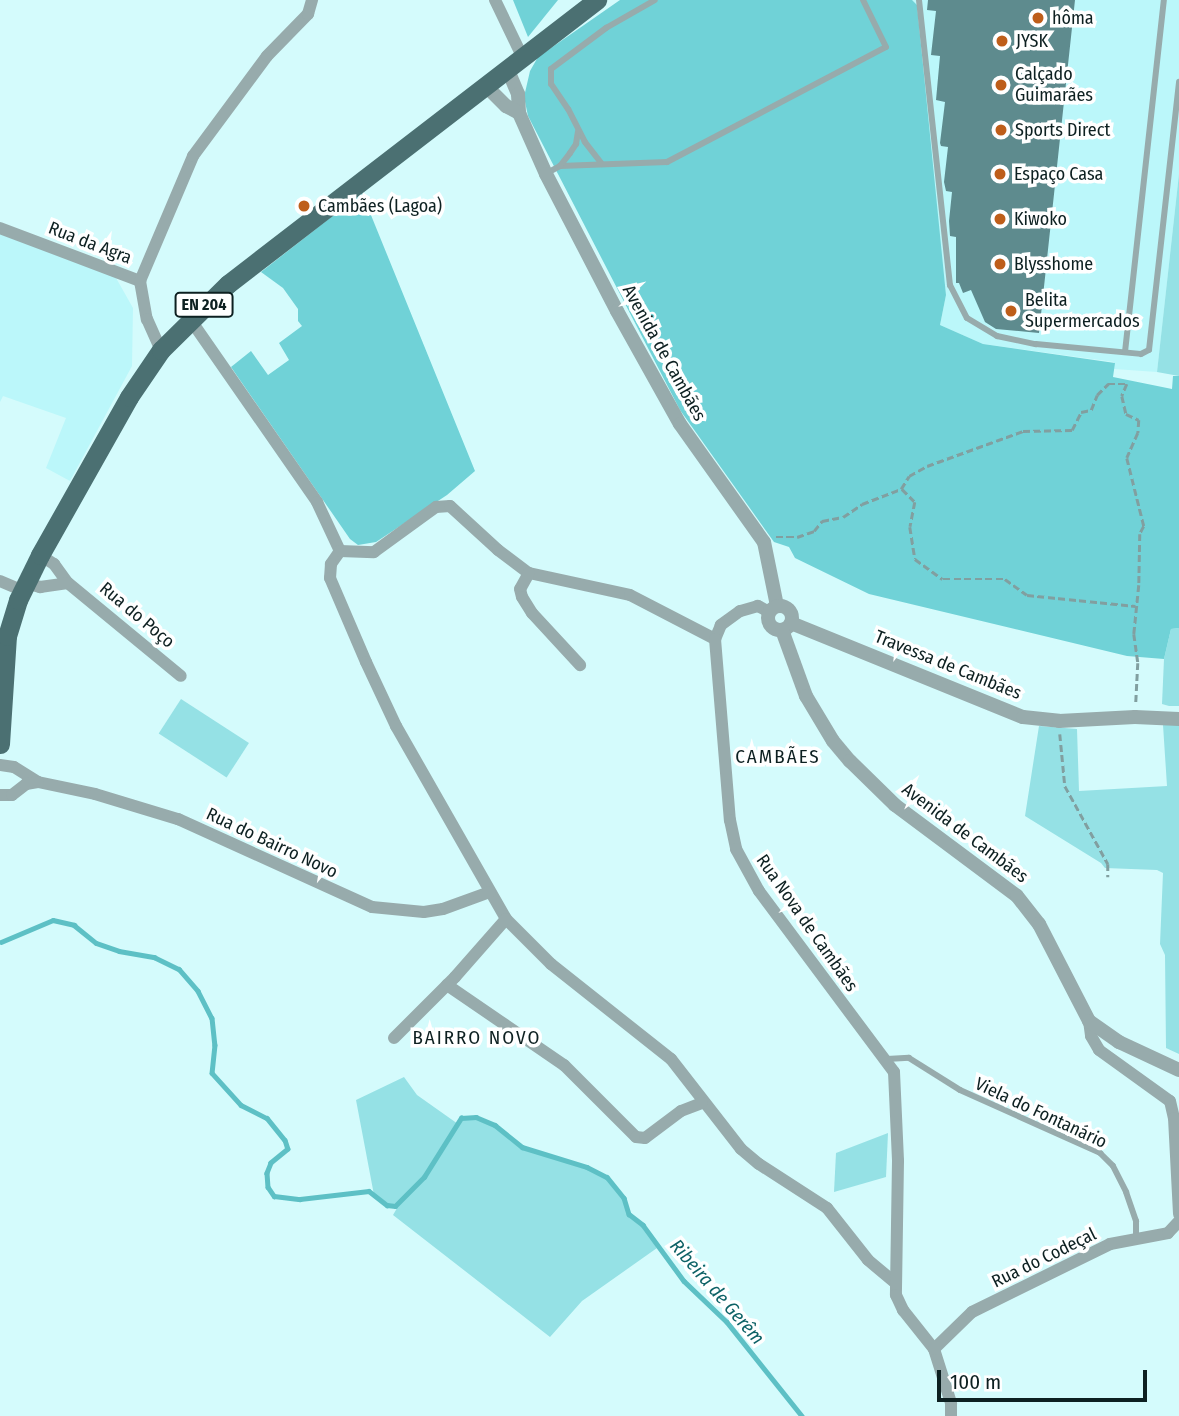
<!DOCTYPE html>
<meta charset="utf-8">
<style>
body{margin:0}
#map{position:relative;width:1179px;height:1416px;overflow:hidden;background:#d4fbfc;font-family:"Fira Sans Condensed",sans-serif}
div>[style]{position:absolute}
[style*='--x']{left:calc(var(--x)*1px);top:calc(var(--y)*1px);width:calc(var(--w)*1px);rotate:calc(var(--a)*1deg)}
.built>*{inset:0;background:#bbf7fa}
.green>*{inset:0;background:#95e1e5;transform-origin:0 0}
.forest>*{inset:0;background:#70d2d7}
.stream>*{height:4.5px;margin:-2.25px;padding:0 2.25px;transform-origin:2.25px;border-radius:2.25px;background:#5dc0c5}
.building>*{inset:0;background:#5e8b8e}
.path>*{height:2.5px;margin-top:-1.25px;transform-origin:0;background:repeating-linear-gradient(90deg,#819fa0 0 7px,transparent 0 10.5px)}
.service>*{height:6px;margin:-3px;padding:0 3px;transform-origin:3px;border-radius:3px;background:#97abac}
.minor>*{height:12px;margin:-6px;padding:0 6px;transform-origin:6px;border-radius:6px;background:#97abac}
.tertiary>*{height:14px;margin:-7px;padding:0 7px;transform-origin:7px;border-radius:7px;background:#97abac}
.tertiary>.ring{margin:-7px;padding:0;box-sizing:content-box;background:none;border:14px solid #97abac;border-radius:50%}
.primary>*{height:19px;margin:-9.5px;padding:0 9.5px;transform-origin:9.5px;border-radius:9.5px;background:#4b7072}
.dots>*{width:19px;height:19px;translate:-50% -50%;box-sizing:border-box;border:4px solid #fff;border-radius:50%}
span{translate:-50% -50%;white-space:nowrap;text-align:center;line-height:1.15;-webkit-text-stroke:7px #fff;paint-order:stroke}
.shield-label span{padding:2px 5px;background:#fff;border:2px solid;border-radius:5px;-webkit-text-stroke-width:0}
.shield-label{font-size:16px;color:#0d2021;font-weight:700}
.poi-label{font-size:18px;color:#0d2021}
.left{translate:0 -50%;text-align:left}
.street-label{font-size:18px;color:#0d2021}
.neighbourhood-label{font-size:19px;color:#0d2021;letter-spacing:2px}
.water-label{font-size:19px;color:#0e6266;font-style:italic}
.scale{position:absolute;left:937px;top:1370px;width:210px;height:32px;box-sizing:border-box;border:4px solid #0d2021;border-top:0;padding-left:9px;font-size:21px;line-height:24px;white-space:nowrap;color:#0d2021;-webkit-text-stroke:5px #fff;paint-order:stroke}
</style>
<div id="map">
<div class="built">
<div style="clip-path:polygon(912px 0,1179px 0,1179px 174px,1157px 372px,1114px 369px,1114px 362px,983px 344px,940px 325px,946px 295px)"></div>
<div style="clip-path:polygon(0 228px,111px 269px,133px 308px,132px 366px,70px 481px,46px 468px,66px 418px,3px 396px,0 402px)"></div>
</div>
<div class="green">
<div style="clip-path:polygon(1179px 174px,1179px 376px,1157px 372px)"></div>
<div style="clip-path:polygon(1179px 628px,1179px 706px,1169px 706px,1162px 704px,1164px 659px,1171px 629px)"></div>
<div style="left:181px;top:699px;width:81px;height:41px;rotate:33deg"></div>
<div style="clip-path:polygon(1179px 724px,1179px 1054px,1166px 1048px,1165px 955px,1160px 944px,1163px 873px,1157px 870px,1105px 868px,1101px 863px,1025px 816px,1039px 726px,1077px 729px,1079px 791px,1167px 786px,1163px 725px)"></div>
<div style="clip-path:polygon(404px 1077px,417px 1095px,458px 1124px,461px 1118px,476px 1117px,495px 1125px,522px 1147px,587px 1167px,607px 1177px,624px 1198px,629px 1214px,643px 1225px,657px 1248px,582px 1301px,550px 1337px,393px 1215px,400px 1203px,387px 1205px,374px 1195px,356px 1100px)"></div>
<div style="clip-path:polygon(888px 1133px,886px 1177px,834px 1192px,836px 1153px)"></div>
</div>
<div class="forest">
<div style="clip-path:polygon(513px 0,558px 0,528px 37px)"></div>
<div style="clip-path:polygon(620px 0,912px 0,917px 5px,946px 295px,940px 325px,983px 344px,1115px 363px,1113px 377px,1172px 389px,1173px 376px,1179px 376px,1179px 628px,1171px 629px,1164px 659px,1127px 656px,869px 594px,795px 558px,789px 547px,774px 542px,680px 410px,528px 116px,524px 97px,530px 71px,538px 57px)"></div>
<div style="clip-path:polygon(362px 193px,475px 471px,447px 495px,376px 542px,358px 545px,350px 539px,231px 367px,251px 351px,268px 375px,289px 360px,279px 343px,302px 326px,298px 321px,298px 309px,283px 288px,261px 272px)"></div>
</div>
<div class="stream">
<div style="--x:1;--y:942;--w:56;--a:-22.9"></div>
<div style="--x:53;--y:920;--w:22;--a:13"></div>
<div style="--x:74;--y:925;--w:28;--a:39"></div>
<div style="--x:96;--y:943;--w:24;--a:19"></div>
<div style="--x:119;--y:951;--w:36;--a:10"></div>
<div style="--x:154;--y:957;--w:28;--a:26"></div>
<div style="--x:179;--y:969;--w:29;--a:49"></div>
<div style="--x:198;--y:991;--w:30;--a:63"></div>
<div style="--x:212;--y:1018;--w:27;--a:84"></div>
<div style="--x:215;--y:1045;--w:28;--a:96"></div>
<div style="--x:212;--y:1073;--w:43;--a:47.8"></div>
<div style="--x:241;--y:1105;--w:29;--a:27"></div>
<div style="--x:267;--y:1118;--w:28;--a:51"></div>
<div style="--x:285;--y:1140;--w:9;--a:72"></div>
<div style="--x:288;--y:1149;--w:22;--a:141"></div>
<div style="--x:271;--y:1163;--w:11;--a:112"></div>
<div style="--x:267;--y:1173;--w:14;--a:86"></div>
<div style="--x:268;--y:1187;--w:11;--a:56"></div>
<div style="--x:274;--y:1196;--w:26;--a:7"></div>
<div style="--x:300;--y:1199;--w:69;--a:-6.6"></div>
<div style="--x:369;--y:1191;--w:23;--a:38"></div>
<div style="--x:387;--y:1205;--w:8;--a:7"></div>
<div style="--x:395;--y:1206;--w:41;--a:-45"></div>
<div style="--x:424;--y:1177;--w:70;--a:-57.9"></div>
<div style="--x:461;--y:1118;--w:15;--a:-4"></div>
<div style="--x:476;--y:1117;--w:21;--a:23"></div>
<div style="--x:495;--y:1125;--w:35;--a:39"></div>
<div style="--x:522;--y:1147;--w:68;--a:17.1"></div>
<div style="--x:587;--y:1167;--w:22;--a:27"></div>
<div style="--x:607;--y:1177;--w:27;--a:51"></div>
<div style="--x:624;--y:1198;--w:17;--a:73"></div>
<div style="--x:629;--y:1214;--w:18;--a:38"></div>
<div style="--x:643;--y:1225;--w:69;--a:53.8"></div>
<div style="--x:684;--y:1281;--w:59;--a:43.6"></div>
<div style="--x:727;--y:1322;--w:120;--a:51.4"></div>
</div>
<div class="building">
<div style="clip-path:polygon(928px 0,1075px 0,1039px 333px,996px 329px,985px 322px,971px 290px,963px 293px,959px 283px,956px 283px,956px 237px,950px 236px,949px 221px,952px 192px,946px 191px,944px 182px,948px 147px,941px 146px,940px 143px,945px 102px,936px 100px,940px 56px,931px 55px,936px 11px,927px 10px)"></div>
</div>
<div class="path">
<div style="--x:902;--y:489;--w:18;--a:45"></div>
<div style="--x:915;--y:502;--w:25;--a:101"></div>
<div style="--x:910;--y:527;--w:32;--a:81"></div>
<div style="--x:915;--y:559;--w:34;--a:36"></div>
<div style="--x:943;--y:579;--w:62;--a:0"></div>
<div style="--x:1005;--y:579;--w:27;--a:36"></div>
<div style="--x:1027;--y:595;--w:109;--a:5.8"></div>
<div style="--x:776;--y:537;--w:21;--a:0"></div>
<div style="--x:797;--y:537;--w:18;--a:-19"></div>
<div style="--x:814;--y:531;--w:13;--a:-51"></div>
<div style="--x:822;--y:521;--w:21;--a:-11"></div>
<div style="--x:843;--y:517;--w:23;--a:-34"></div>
<div style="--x:862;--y:504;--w:42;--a:-21"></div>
<div style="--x:901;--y:489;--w:15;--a:-58"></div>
<div style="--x:909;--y:476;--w:21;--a:-29"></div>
<div style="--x:927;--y:466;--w:102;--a:-20"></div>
<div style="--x:1023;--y:431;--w:49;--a:-1.2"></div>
<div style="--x:1072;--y:430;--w:20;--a:-63"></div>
<div style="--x:1081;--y:412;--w:10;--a:-11"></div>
<div style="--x:1091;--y:410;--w:16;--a:-68"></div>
<div style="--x:1097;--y:395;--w:16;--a:-45"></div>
<div style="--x:1108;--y:384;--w:19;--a:0"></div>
<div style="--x:1127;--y:384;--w:13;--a:113"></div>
<div style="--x:1122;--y:396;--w:18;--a:77"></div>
<div style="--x:1126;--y:414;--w:14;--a:25"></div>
<div style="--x:1139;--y:420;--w:13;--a:94"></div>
<div style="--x:1138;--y:433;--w:27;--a:114"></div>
<div style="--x:1127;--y:458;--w:70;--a:76"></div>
<div style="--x:1144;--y:526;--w:9;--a:117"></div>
<div style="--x:1140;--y:534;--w:51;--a:91.1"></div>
<div style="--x:1139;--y:585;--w:49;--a:95.8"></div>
<div style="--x:1134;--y:634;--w:29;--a:82"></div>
<div style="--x:1138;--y:663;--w:40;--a:92.9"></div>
<div style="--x:1060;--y:734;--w:52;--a:84.5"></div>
<div style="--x:1065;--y:786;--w:89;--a:61.1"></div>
<div style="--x:1108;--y:864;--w:13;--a:90"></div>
</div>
<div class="service">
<div style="--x:919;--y:0;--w:287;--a:83.8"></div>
<div style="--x:950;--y:285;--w:37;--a:63"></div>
<div style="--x:967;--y:318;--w:35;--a:31"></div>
<div style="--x:997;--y:336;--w:40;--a:12"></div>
<div style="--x:1036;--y:344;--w:105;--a:5.4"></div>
<div style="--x:1141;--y:354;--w:9;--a:-27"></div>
<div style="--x:1149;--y:350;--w:270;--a:-83.6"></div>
<div style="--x:602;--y:164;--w:28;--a:-128"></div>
<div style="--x:585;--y:142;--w:37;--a:-117"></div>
<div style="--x:568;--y:109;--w:30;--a:-124"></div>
<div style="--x:551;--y:84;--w:15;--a:-90"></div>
<div style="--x:551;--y:69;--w:69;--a:-36.7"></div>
<div style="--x:606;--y:28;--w:56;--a:-29.7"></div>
<div style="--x:560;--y:166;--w:107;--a:-2.1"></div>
<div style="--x:667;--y:162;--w:247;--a:-27.7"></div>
<div style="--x:886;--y:47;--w:52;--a:-116.1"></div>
<div style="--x:547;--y:173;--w:15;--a:-28"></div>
<div style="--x:560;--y:166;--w:16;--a:-52"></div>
<div style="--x:570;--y:153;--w:11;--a:-56"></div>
<div style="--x:576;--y:144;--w:13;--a:-81"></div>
<div style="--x:1125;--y:352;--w:354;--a:-83.7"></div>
<div style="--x:887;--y:1059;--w:22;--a:-3"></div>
<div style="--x:909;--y:1058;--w:60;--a:32.1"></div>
<div style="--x:960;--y:1090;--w:154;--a:24.2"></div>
<div style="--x:1100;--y:1153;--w:18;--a:45"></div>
<div style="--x:1113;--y:1166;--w:29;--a:63"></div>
<div style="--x:1126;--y:1192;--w:31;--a:71"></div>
<div style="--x:1136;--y:1221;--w:18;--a:90"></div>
</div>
<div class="minor">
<div style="--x:495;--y:0;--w:62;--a:64.3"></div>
<div style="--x:0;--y:228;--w:150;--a:20.7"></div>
<div style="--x:140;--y:281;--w:39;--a:80"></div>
<div style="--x:147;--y:319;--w:34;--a:66"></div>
<div style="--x:140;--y:281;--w:136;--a:-67"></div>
<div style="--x:193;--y:156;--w:124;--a:-53.5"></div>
<div style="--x:267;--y:56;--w:59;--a:-45.7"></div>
<div style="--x:308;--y:14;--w:15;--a:-74"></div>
<div style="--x:190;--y:319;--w:223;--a:55.2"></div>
<div style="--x:317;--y:502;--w:54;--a:64.9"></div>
<div style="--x:340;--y:551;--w:16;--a:125"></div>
<div style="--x:331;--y:564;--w:14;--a:94"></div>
<div style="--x:330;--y:578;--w:91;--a:66.8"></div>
<div style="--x:366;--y:662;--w:71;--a:64.9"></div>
<div style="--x:396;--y:726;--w:222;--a:60.3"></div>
<div style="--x:506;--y:919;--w:64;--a:45"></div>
<div style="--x:551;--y:964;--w:153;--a:38.4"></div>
<div style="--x:671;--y:1059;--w:114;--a:52.1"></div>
<div style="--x:741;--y:1149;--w:23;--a:40"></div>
<div style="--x:759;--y:1164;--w:81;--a:32.9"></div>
<div style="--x:827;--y:1208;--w:66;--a:51.7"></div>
<div style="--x:868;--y:1260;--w:35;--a:40"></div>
<div style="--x:340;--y:551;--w:34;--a:2"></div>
<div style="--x:374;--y:552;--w:77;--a:-36"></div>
<div style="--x:436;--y:507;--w:14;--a:-4"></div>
<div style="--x:450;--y:506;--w:65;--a:42.5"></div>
<div style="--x:498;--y:550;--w:39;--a:37"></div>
<div style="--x:529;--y:573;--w:103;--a:12.3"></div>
<div style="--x:630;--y:595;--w:96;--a:27.4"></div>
<div style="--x:40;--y:555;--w:17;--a:33"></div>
<div style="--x:54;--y:564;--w:24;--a:54"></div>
<div style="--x:68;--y:583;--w:146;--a:39.5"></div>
<div style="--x:529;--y:573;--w:18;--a:119"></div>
<div style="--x:520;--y:589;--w:8;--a:76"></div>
<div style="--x:522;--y:597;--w:19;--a:58"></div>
<div style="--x:532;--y:613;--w:71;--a:47.3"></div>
<div style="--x:0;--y:581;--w:25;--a:23"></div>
<div style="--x:26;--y:583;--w:15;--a:16"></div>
<div style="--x:40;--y:587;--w:28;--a:-8"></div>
<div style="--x:769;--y:612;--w:13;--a:-151"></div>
<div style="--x:758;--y:606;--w:19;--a:164"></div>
<div style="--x:740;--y:611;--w:24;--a:144"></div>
<div style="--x:721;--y:625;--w:15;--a:113"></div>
<div style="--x:715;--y:639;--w:182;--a:85.3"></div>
<div style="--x:730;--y:820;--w:30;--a:78"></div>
<div style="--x:736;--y:849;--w:48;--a:61.3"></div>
<div style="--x:759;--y:891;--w:226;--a:53.3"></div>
<div style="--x:894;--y:1072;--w:89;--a:87.4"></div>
<div style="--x:898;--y:1161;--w:134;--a:90.9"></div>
<div style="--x:896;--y:1295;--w:17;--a:65"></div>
<div style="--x:903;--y:1310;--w:50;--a:51.5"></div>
<div style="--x:934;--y:1349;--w:57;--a:72.5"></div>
<div style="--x:951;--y:1403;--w:13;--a:90"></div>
<div style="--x:0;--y:765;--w:14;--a:8"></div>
<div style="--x:14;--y:767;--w:28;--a:32"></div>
<div style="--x:38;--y:782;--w:58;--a:11.9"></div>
<div style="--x:95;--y:794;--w:87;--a:16.8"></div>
<div style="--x:178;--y:819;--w:213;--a:24.4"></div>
<div style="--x:372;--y:907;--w:52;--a:5.5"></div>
<div style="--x:424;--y:912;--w:19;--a:-9"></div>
<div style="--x:443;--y:909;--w:50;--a:-19.9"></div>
<div style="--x:0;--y:795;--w:12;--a:0"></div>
<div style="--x:12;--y:795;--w:18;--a:-38"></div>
<div style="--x:26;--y:784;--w:12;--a:-9"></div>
<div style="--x:447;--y:985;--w:142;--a:34.4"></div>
<div style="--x:564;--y:1065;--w:102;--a:45"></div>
<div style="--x:636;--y:1137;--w:9;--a:6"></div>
<div style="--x:645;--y:1138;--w:45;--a:-36.9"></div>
<div style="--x:681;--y:1111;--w:22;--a:-21"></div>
<div style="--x:1089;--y:1021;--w:15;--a:82"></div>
<div style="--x:1091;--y:1036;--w:16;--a:60"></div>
<div style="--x:1099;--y:1050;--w:87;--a:35.7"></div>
<div style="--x:1170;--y:1101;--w:17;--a:77"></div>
<div style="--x:1174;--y:1118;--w:96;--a:87"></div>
<div style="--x:394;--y:1038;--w:86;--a:-45"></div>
<div style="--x:455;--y:977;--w:77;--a:-48.7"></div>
<div style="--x:934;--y:1349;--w:53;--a:-44.2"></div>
<div style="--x:972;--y:1312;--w:154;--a:-26.2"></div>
<div style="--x:1110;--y:1244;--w:59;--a:-10.7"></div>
<div style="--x:1168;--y:1233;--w:16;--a:-47"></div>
</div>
<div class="tertiary">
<div style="--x:507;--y:68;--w:28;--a:67"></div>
<div style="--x:518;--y:94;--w:19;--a:87"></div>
<div style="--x:519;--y:113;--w:67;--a:66.1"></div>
<div style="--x:546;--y:174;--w:154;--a:62.6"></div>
<div style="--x:617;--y:311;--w:129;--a:60.9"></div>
<div style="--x:680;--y:424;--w:145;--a:54.6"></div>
<div style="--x:764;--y:542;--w:65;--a:78.5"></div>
<div style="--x:485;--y:85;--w:30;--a:45"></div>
<div style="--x:506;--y:106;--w:15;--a:28"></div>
<div class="ring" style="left:768px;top:606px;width:10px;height:10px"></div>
<div style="--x:791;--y:623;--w:250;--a:22.1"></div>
<div style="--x:1023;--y:717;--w:36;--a:6"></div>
<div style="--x:1059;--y:721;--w:76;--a:-3"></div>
<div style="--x:1135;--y:717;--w:44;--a:2.6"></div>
<div style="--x:782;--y:630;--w:70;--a:70"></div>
<div style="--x:806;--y:696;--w:52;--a:59"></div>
<div style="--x:833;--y:741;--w:26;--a:50"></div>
<div style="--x:850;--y:761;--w:63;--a:44.4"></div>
<div style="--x:895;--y:805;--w:152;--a:36.7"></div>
<div style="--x:1017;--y:896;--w:36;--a:52"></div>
<div style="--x:1039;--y:924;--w:109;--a:62.7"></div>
<div style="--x:1089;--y:1021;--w:37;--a:35"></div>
<div style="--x:1119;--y:1042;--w:66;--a:25"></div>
</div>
<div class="primary">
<div style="--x:0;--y:744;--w:108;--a:-86.3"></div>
<div style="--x:7;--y:636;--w:38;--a:-73"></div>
<div style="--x:18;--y:600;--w:50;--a:-63.9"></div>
<div style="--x:40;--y:555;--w:181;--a:-60.6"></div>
<div style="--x:129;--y:397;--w:57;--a:-55.8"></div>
<div style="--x:161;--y:350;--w:94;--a:-44.6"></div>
<div style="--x:228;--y:284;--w:466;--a:-37.6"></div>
</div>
<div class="dots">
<div style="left:1038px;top:18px;background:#be5e1a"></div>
<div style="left:1002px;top:41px;background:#be5e1a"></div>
<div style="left:1001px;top:85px;background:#be5e1a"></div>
<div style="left:1001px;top:130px;background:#be5e1a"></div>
<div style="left:1000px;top:174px;background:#be5e1a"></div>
<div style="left:304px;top:206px;background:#be5e1a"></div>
<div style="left:1000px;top:219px;background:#be5e1a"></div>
<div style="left:1000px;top:264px;background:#be5e1a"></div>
<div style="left:1011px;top:311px;background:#be5e1a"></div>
</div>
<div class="shield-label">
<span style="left:204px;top:305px">EN 204</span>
</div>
<div class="poi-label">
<span class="left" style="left:1052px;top:18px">hôma</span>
<span class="left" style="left:1016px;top:41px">JYSK</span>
<span class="left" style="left:1015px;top:85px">Calçado<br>Guimarães</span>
<span class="left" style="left:1015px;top:130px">Sports Direct</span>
<span class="left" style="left:1014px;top:174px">Espaço Casa</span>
<span class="left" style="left:318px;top:206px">Cambães (Lagoa)</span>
<span class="left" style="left:1014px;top:219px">Kiwoko</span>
<span class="left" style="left:1014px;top:264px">Blysshome</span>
<span class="left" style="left:1025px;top:311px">Belita<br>Supermercados</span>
</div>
<div class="street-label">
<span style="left:90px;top:243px;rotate:21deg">Rua da Agra</span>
<span style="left:664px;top:353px;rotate:61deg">Avenida de Cambães</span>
<span style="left:137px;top:615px;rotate:40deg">Rua do Poço</span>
<span style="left:948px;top:665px;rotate:22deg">Travessa de Cambães</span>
<span style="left:965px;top:833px;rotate:37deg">Avenida de Cambães</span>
<span style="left:272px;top:843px;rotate:25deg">Rua do Bairro Novo</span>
<span style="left:807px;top:923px;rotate:55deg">Rua Nova de Cambães</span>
<span style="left:1041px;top:1113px;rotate:25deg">Viela do Fontanário</span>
<span style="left:1044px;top:1258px;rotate:-26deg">Rua do Codeçal</span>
</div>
<div class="neighbourhood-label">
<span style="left:778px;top:757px">CAMBÃES</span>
<span style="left:477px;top:1038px">BAIRRO NOVO</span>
</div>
<div class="water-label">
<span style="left:717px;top:1292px;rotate:49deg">Ribeira de Gerêm</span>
</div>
<div class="scale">100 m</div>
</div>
